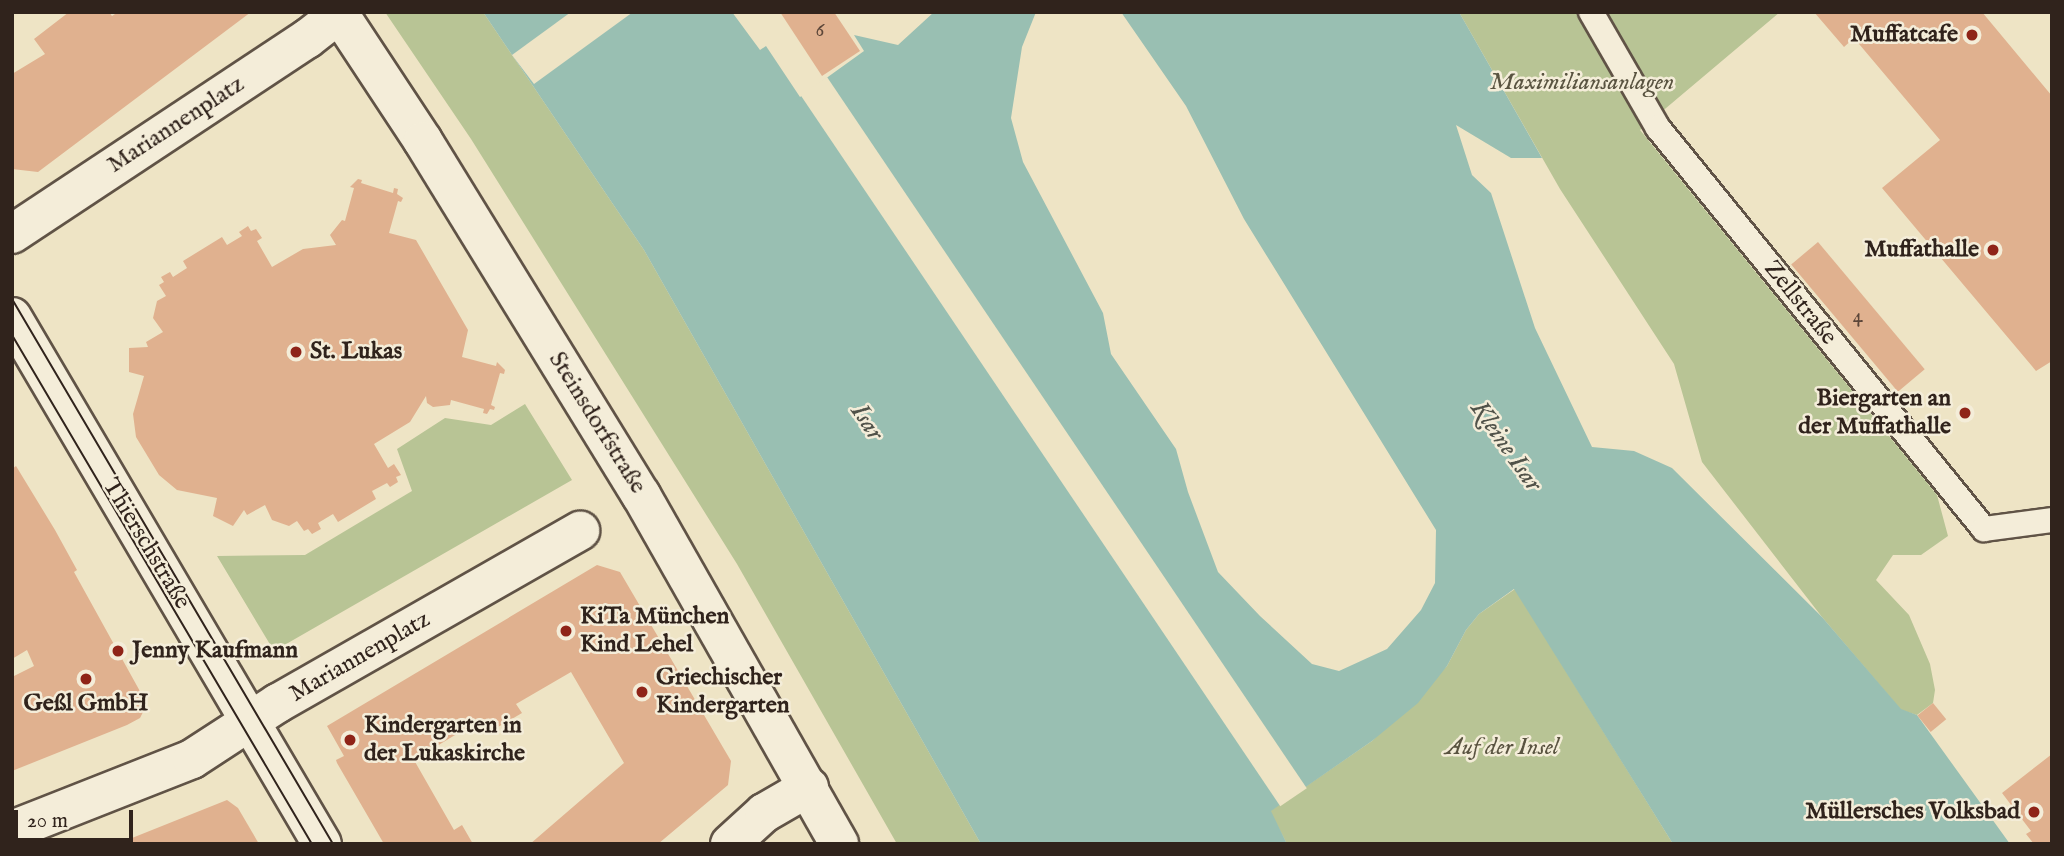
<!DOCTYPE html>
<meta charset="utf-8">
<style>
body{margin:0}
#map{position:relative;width:2064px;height:856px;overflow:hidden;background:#eee4c5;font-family:"IM FELL English",serif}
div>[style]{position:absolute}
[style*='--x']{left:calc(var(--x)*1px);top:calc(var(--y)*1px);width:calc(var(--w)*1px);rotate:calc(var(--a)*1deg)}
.green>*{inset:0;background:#b8c495}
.water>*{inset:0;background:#99bfb2}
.pier>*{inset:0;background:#eee4c5;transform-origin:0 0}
.building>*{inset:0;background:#e0b18f;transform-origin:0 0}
.roads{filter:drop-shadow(2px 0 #605346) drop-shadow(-2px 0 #605346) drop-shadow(0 2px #605346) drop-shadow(0 -2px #605346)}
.lane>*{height:24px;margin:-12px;padding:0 12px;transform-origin:12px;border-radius:12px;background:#f4edd9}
.street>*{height:38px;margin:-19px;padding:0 19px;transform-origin:19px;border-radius:19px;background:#f4edd9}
.secondary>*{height:38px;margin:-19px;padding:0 19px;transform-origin:19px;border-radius:19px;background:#f4edd9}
.tram>*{height:2px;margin:-1px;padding:0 1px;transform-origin:1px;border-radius:1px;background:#30231c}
.dots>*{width:19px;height:19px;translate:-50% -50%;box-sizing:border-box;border:4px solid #f4edd9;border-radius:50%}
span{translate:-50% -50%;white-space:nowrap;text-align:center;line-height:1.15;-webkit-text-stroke:5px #f4edd9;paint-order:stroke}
.number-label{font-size:21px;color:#5c4639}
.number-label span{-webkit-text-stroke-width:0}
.poi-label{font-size:24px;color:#30231c;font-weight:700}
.right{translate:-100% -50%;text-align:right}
.left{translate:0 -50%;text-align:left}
.park-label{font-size:24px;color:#595340;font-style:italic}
.street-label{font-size:24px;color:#30231c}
.water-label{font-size:26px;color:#505249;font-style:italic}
.frame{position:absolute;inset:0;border:14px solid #30231c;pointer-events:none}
.scale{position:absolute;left:14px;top:810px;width:119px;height:32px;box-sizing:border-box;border:4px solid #30231c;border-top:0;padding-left:9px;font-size:21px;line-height:24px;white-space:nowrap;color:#30231c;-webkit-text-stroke:5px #f4edd9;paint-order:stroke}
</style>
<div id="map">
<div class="green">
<div style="clip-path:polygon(385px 12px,483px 12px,644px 250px,981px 844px,897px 844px,737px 564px,471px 139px)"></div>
<div style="clip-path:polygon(1459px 12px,1780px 12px,1640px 130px,1937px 495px,1948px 536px,1921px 555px,1893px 555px,1876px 580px,1909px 615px,1930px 664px,1935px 690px,1933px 703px,1917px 715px,1901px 710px,1822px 617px,1702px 462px,1674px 364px,1560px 189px)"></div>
<div style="clip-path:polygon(525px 404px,572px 480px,274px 651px,217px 556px,305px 555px,412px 491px,397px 449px,445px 418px,491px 425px)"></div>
<div style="clip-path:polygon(1515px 589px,1673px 844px,1287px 844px,1270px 811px,1372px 741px,1447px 666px,1466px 630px,1479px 614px)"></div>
</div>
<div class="water">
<div style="clip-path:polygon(483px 12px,732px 12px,760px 50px,766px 46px,800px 97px,864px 51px,854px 35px,898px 45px,934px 12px,1036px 12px,1022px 47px,1011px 118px,1023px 162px,1103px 313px,1111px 354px,1176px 449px,1188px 492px,1218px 572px,1260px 616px,1312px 664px,1339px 671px,1387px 649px,1421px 610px,1435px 583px,1436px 530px,1244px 219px,1186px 106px,1121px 12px,1459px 12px,1542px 158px,1511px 158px,1456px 125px,1472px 175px,1491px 193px,1535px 328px,1592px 447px,1634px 451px,1672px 468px,1822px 617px,1901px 709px,1917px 715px,2010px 844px,1673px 844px,1514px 589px,1479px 614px,1466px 630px,1447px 666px,1418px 703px,1372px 741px,1271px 811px,1287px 844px,981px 844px,644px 250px)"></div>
</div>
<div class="pier">
<div style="clip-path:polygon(571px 12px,633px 12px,534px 84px,512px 55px)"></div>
<div style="left:827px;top:77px;width:858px;height:32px;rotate:56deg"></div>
</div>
<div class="building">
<div style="clip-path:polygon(69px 12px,109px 12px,112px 16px,118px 12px,251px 12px,38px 172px,12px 169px,12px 74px,45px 54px,34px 39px)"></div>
<div style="clip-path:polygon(780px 12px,834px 12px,860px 51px,822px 76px)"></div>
<div style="clip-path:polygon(1814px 12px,1982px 12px,2052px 96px,2052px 361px,2036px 371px,1882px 188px,1940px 140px,1854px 38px,1844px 47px)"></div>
<div style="clip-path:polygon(358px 179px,362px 180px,361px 183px,393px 193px,394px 188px,398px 189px,397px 194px,403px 198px,401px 202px,398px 201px,389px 233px,416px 240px,468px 330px,462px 357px,496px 366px,497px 362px,505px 370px,504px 374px,500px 373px,491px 405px,495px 407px,494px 410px,490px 409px,487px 414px,483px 413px,484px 409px,451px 400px,450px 405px,433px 407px,427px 403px,426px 396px,410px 422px,374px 444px,388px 468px,394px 464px,401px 475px,396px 477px,398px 482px,390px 487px,387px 483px,372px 491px,376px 499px,338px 522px,333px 514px,318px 523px,321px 529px,312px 534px,308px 529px,304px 531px,297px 521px,289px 526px,272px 520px,265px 505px,247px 515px,244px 510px,233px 526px,213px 516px,217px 498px,177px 490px,159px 475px,136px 437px,133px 414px,144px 376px,129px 372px,129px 348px,148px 347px,146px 342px,163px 332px,153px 318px,157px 301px,166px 296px,159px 285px,164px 282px,161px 277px,170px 272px,173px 277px,187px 268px,183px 261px,222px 237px,227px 245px,242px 236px,239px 232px,248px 226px,251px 231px,256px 229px,262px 238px,257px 241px,272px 267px,303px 249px,336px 245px,330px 235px,342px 220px,345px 221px,354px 188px,350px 187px)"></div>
<div style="left:1818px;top:242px;width:166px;height:35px;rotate:50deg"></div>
<div style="clip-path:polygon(16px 466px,55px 530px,77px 570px,74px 572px,147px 704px,140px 718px,127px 725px,12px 771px,12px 677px,34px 666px,27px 650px,12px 659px,12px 469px)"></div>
<div style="clip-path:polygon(597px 565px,620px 572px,731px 761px,728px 785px,658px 844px,530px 844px,624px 763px,571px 672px,516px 704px,522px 713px,486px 734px,478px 721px,414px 760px,454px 830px,462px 825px,473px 844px,384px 844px,337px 763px,336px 760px,344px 756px,327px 726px)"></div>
<div style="left:1933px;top:703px;width:21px;height:20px;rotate:51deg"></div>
<div style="clip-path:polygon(2052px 754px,2052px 844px,2034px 844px,2026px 834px,2031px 831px,2002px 793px)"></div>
<div style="clip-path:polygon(227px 800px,238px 808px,259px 844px,117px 844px)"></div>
</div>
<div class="roads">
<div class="lane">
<div style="--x:1591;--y:12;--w:134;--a:60"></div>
<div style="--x:1658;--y:128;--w:517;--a:50.89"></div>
<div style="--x:1984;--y:529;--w:69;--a:-7.5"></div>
</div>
<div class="street">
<div style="--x:12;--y:234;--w:354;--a:-33.5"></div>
<div style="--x:307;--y:39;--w:41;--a:-38"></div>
<div style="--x:12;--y:317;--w:611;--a:59.53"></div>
<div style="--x:12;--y:830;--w:193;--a:-21.5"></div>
<div style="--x:192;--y:759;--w:103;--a:-33.1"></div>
<div style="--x:278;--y:703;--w:348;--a:-29.7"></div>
<div style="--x:730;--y:844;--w:46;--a:-42.4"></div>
<div style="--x:764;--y:813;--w:52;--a:-30"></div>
</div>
<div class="secondary">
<div style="--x:338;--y:12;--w:154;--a:56.6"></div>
<div style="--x:423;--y:141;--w:416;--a:58.4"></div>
<div style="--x:641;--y:495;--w:401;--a:60.4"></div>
</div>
</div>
<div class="tram">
<div style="--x:12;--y:299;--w:633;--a:59.5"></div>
<div style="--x:12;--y:335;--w:591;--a:59.49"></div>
</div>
<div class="dots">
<div style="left:1972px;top:35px;background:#8f2418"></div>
<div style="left:1993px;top:250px;background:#8f2418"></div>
<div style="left:296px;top:352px;background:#8f2418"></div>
<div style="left:1965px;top:413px;background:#8f2418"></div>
<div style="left:566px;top:631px;background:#8f2418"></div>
<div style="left:118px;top:651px;background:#8f2418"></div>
<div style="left:86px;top:679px;background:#8f2418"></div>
<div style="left:642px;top:692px;background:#8f2418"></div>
<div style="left:350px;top:740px;background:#8f2418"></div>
<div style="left:2034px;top:812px;background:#8f2418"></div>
</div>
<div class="number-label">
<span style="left:820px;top:31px">6</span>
<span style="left:1858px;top:317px">4</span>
</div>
<div class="poi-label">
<span class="right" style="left:1958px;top:35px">Muffatcafe</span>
<span class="right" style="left:1979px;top:250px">Muffathalle</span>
<span class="left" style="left:310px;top:352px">St. Lukas</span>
<span class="right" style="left:1951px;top:413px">Biergarten an<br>der Muffathalle</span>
<span class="left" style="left:580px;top:631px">KiTa München<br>Kind Lehel</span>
<span class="left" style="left:132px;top:651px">Jenny Kaufmann</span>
<span class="left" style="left:656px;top:692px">Griechischer<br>Kindergarten</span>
<span style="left:86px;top:704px">Geßl GmbH</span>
<span class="left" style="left:364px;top:740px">Kindergarten in<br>der Lukaskirche</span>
<span class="right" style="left:2020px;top:812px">Müllersches Volksbad</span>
</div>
<div class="park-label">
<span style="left:1582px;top:83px">Maximiliansanlagen</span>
<span style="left:1502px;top:748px">Auf der Insel</span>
</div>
<div class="street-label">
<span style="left:176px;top:125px;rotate:-33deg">Mariannenplatz</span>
<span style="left:1800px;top:303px;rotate:51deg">Zellstraße</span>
<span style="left:597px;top:423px;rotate:58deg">Steinsdorfstraße</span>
<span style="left:146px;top:544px;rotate:59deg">Thierschstraße</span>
<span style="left:360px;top:657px;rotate:-30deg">Mariannenplatz</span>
</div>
<div class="water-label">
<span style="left:867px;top:422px;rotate:57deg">Isar</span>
<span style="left:1506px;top:446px;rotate:55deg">Kleine Isar</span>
</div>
<div class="frame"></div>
<div class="scale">20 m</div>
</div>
